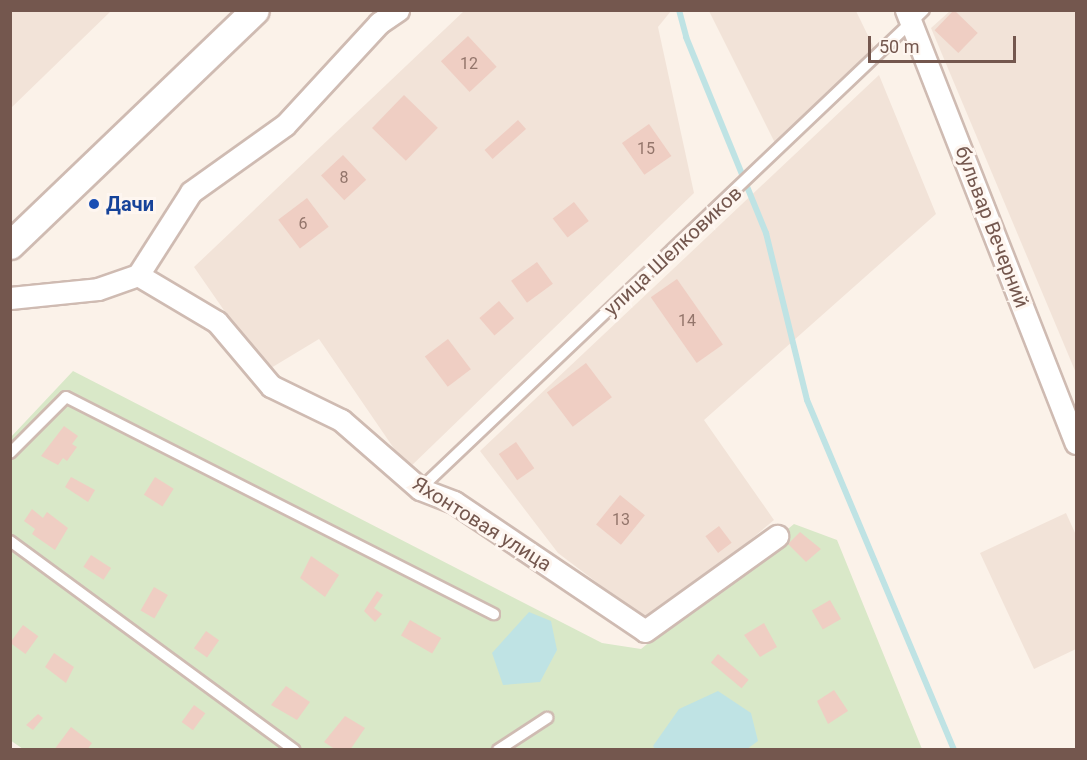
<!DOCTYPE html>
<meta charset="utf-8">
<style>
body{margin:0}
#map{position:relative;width:1087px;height:760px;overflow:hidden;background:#fbf2e9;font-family:Roboto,sans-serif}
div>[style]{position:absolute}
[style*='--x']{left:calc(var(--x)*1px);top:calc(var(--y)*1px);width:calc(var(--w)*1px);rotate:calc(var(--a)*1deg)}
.residential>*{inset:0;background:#f2e3d8}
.green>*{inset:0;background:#d9e8c8}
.water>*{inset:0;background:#bfe3e4}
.stream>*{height:6px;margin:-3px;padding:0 3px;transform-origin:3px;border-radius:3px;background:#bfe3e4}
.building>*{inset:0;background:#efcec3;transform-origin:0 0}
.roads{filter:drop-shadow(2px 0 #cfbbb2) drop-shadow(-2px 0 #cfbbb2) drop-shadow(0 2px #cfbbb2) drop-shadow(0 -2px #cfbbb2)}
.service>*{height:10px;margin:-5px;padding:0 5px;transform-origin:5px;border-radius:5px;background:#fff}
.minor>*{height:21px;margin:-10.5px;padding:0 10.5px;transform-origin:10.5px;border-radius:10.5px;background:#fff}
.tertiary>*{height:27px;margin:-13.5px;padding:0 13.5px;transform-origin:13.5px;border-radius:13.5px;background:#fff}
.dots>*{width:16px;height:16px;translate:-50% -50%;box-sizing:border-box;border:3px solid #fef6f0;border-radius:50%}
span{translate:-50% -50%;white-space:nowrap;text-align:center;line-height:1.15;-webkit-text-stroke:6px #fef6f0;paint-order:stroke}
.number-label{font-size:16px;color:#93756b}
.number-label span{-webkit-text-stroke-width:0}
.transit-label{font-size:20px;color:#164399;font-weight:700}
.left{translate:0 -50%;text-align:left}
.street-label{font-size:20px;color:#74574e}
.frame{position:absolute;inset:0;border:12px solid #74574e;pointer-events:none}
.scale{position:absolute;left:868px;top:36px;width:148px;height:27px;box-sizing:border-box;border:3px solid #74574e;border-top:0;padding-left:8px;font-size:18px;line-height:21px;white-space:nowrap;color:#74574e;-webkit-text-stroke:4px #fef6f0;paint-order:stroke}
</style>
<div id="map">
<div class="residential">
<div style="clip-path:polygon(11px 10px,111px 10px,111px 11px,11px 108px)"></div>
<div style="clip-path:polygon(464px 11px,671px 11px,658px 27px,694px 193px,408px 469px,319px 339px,266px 371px,194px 267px)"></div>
<div style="clip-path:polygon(709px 11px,856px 11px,874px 48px,775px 143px)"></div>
<div style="clip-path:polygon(950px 11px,1076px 11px,1076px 373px,931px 28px)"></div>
<div style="clip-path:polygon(879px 75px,936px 214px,704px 420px,774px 520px,657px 618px,645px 619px,558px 553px,480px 451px)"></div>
<div style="clip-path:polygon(1066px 513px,1076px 535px,1076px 649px,1034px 669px,980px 553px)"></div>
</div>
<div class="green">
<div style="clip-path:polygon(73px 371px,602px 643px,641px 649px,794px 524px,837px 540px,922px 749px,23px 749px,10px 740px,10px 438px)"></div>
</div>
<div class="water">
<div style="clip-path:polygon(529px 612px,551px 621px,557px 650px,540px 682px,503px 685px,492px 653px)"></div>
<div style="clip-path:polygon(718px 691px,751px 713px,758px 741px,747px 749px,656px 750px,653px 746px,679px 709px)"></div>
</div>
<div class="stream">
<div style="--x:679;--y:10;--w:28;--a:75"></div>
<div style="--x:686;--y:37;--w:212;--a:67.8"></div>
<div style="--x:766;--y:233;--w:172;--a:76.2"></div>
<div style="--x:807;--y:400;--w:380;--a:67.2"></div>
</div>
<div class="building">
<div style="left:954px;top:10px;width:33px;height:28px;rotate:44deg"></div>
<div style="left:468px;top:36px;width:42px;height:37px;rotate:47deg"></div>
<div style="left:404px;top:95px;width:47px;height:46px;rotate:44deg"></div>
<div style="left:518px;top:120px;width:12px;height:45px;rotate:48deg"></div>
<div style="left:649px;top:124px;width:39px;height:33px;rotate:55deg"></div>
<div style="left:343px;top:155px;width:34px;height:30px;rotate:47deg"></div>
<div style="left:307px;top:198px;width:36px;height:36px;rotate:53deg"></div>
<div style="left:574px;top:202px;width:24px;height:27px;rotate:52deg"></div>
<div style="left:537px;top:262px;width:27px;height:32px;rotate:54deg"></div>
<div style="left:677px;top:279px;width:80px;height:32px;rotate:55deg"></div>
<div style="left:499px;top:301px;width:23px;height:26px;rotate:49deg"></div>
<div style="left:448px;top:339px;width:38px;height:29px;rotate:53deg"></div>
<div style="left:586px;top:363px;width:43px;height:49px;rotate:53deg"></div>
<div style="clip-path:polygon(64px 426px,78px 436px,72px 444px,77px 447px,67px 461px,63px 458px,58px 465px,41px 456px)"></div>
<div style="left:516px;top:442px;width:32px;height:21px;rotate:55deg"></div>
<div style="clip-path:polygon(71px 477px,95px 490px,88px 502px,65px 487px)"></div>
<div style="left:155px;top:477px;width:22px;height:21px;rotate:32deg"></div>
<div style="left:620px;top:495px;width:32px;height:38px;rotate:39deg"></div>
<div style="clip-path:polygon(32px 509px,43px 518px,47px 512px,68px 528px,55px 550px,32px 534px,35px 529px,24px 521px)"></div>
<div style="left:719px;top:526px;width:21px;height:17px;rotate:53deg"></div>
<div style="clip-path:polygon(800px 532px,821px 549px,806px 562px,788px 544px)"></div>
<div style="left:91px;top:555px;width:24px;height:14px;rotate:33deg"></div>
<div style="clip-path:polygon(311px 556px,339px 575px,325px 597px,300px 578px)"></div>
<div style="left:154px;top:587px;width:16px;height:27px;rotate:30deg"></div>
<div style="clip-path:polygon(377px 591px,383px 595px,374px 608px,382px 614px,375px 622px,364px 611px)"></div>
<div style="left:830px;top:600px;width:22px;height:21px;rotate:60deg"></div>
<div style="left:410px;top:620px;width:36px;height:18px;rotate:30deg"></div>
<div style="clip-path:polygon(764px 623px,777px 647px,760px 657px,744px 635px)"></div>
<div style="left:23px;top:625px;width:19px;height:22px;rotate:36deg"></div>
<div style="left:206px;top:631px;width:16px;height:21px;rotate:35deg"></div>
<div style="clip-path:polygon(54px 653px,74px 667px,66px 683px,45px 667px)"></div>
<div style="left:718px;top:654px;width:40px;height:11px;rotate:40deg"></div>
<div style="clip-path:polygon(286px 686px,310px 702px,297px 720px,271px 705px)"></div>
<div style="clip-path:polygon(834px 690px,848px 711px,828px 724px,817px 701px)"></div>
<div style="left:194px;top:705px;width:14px;height:21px;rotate:36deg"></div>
<div style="clip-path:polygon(38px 714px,43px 718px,33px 730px,26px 725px)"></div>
<div style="clip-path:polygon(345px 716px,365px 728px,350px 750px,336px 750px,324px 742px)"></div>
<div style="clip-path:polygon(71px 727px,92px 743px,87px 750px,54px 750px)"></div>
</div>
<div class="roads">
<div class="service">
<div style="--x:10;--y:453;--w:79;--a:-45"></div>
<div style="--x:66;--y:397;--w:480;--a:26.9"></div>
<div style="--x:420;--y:489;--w:695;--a:-43.54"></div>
<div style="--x:10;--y:541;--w:353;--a:36.3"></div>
<div style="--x:498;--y:750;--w:59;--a:-33.1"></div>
</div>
<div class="minor">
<div style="--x:906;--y:10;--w:465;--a:68.6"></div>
<div style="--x:138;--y:275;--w:92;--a:30.7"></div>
<div style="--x:217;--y:322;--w:84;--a:49.8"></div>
<div style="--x:271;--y:386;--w:78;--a:25.9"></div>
<div style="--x:341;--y:420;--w:105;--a:41.1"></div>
<div style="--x:420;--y:489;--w:36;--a:21"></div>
<div style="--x:454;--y:502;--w:230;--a:34"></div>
<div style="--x:645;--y:631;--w:163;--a:-35.7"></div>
<div style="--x:10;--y:298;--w:88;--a:-5.8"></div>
<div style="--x:98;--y:289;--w:42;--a:-19.3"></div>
<div style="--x:138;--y:275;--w:98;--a:-57.4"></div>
<div style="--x:191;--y:192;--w:115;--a:-35.5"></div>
<div style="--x:285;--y:125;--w:139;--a:-47.3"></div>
<div style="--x:379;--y:23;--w:23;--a:-34"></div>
</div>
<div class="tertiary">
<div style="--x:10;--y:245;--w:339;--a:-43.8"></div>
</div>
</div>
<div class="dots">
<div style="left:94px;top:204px;background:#1a4fb4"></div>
</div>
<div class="number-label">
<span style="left:469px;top:64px">12</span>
<span style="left:646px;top:149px">15</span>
<span style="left:344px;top:178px">8</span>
<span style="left:303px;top:224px">6</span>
<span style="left:687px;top:321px">14</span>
<span style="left:621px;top:520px">13</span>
</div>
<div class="transit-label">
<span class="left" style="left:106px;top:204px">Дачи</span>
</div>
<div class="street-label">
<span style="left:992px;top:227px;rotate:69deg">бульвар Вечерний</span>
<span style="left:673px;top:251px;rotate:-43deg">улица Шелковиков</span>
<span style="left:482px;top:524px;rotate:32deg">Яхонтовая улица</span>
</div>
<div class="frame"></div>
<div class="scale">50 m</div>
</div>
